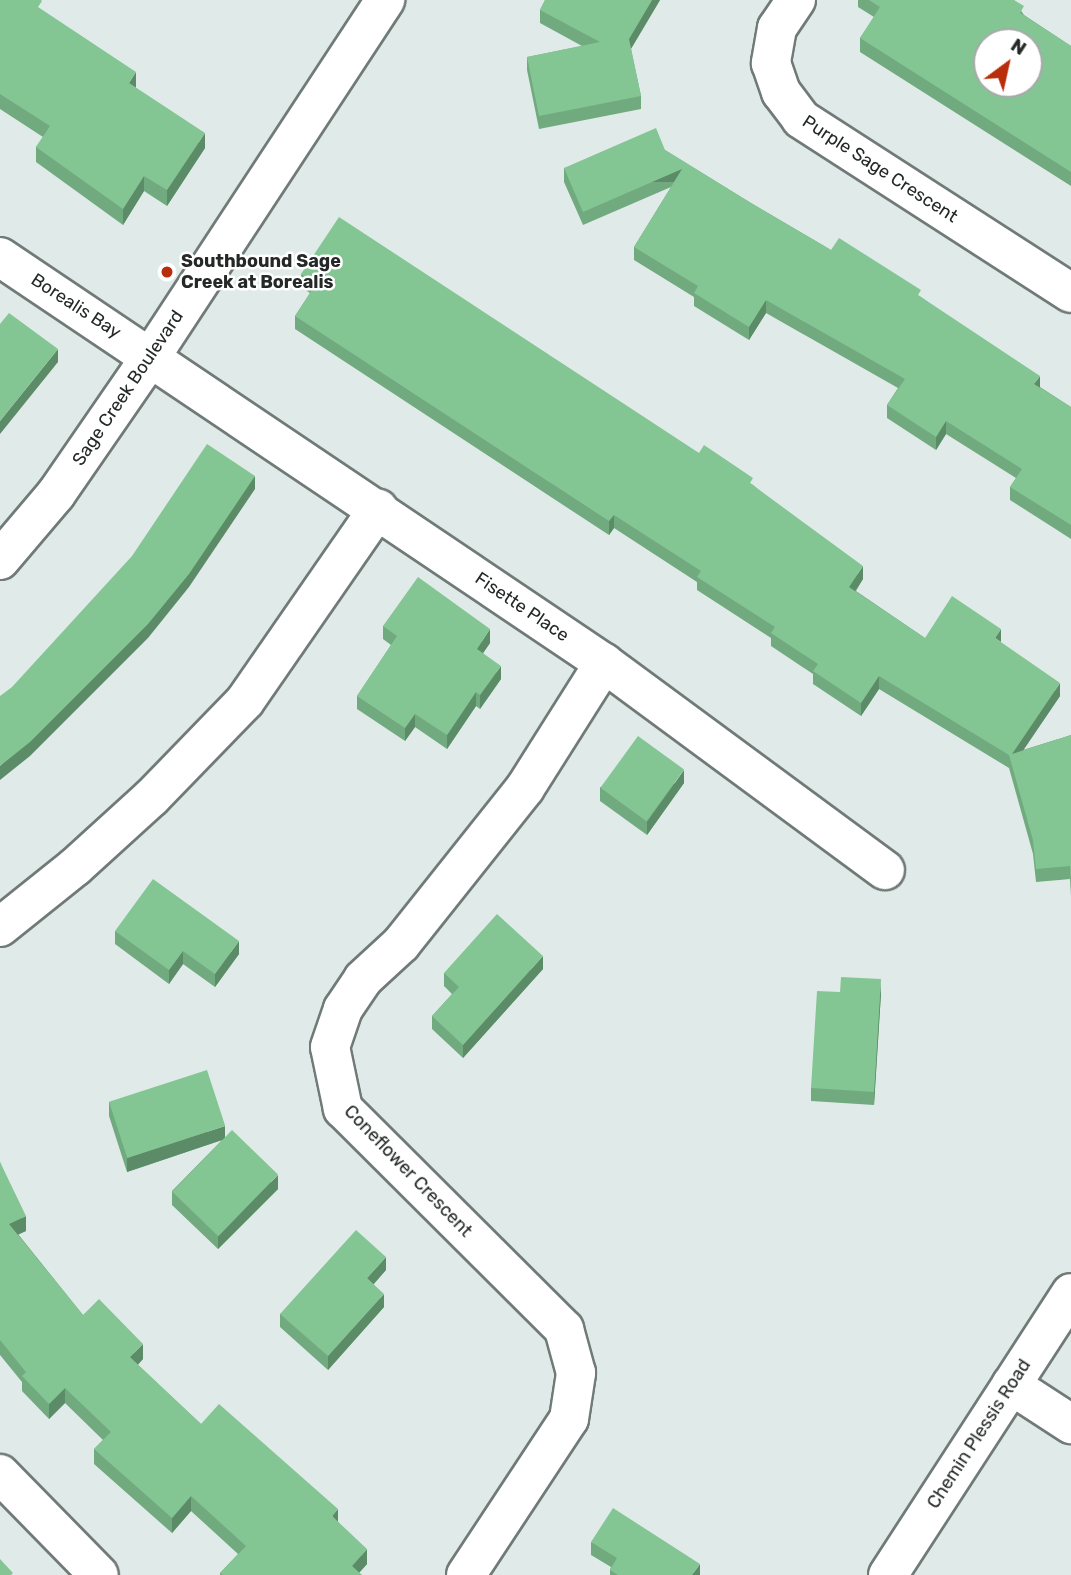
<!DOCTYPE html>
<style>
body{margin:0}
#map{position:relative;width:1071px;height:1575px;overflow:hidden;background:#e0ebe9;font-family:Rubik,sans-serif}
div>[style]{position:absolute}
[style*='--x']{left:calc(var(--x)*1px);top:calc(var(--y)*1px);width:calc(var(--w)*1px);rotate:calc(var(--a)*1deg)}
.roads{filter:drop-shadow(2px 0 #707a77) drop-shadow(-2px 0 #707a77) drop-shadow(0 2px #707a77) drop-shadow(0 -2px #707a77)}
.minor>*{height:38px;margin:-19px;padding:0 19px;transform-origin:19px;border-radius:19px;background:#fff}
.wall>*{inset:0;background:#71aa7f}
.shaded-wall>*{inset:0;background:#5c8b68;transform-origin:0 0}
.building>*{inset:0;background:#83c694;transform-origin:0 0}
.dots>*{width:19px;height:19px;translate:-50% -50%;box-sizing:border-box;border:4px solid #fff;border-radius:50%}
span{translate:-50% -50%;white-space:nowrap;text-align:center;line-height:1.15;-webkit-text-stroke:5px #fff;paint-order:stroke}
.street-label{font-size:18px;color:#242827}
.poi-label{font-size:18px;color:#242827;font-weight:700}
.left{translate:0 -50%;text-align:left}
.north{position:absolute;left:973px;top:28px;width:70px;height:70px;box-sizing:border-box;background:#fff;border:2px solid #a7a9a9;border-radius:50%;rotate:33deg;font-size:19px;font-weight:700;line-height:28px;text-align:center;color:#242827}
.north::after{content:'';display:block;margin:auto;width:24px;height:32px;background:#b92e0a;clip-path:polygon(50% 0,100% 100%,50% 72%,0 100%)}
</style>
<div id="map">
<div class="roads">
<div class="minor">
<div style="--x:796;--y:0;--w:34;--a:124"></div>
<div style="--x:777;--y:28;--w:36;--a:100"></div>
<div style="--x:771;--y:63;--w:31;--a:71"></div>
<div style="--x:781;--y:92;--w:34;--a:53"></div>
<div style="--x:801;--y:119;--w:321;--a:32.8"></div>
<div style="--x:0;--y:257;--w:728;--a:33.91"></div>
<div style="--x:604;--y:663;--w:349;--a:36.4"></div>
<div style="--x:0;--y:560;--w:87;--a:-49.7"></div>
<div style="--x:56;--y:494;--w:169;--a:-55.4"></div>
<div style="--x:152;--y:355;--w:425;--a:-56.7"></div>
<div style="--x:0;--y:927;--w:96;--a:-38.7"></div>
<div style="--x:75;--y:867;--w:104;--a:-42.3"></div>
<div style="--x:152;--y:797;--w:134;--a:-45.9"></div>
<div style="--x:245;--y:701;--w:234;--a:-55.3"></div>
<div style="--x:1011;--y:1385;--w:72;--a:33"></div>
<div style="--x:0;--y:1474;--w:141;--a:45.6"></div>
<div style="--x:466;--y:1575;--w:187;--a:-56.6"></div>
<div style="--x:569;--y:1419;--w:47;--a:-81.3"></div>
<div style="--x:576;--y:1373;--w:46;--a:-105.3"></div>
<div style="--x:564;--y:1329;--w:312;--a:-135.1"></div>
<div style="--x:343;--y:1109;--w:63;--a:-101.8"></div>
<div style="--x:330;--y:1047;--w:40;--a:-71.1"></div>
<div style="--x:343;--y:1009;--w:36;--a:-56"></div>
<div style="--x:363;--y:979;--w:52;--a:-42.6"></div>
<div style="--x:401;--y:944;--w:199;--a:-51.5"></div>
<div style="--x:525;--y:788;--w:148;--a:-57.7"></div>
<div style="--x:888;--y:1575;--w:336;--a:-57"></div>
</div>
</div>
<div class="wall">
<div style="clip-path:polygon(0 0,42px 10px,136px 88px,205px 148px,167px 206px,144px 191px,123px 225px,36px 162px,36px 147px,43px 137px,0 109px)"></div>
<div style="clip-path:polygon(545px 0,660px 0,631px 49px,641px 96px,641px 109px,539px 129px,527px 70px,527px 57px,582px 46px,540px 23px,540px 10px)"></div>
<div style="clip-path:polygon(858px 0,1014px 0,1024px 15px,1071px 46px,1071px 186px,860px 52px,860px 38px,874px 17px,858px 7px)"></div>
<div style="clip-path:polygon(665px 150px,751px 203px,831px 250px,921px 297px,1040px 387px,1071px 407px,1071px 539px,1010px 500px,1010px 487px,1016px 478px,946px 434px,936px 450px,887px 418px,887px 405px,898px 388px,766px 313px,749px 340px,694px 306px,694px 297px,634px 260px,634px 247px,671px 187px,583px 225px,564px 182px,564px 168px)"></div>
<div style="clip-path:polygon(301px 274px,699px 453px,753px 485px,863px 579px,856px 591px,925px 638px,1001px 643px,1060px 696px,1023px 750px,1071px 735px,1071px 896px,1070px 879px,1036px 882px,1033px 854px,1009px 768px,879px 689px,861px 716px,813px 684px,813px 674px,771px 646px,771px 638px,697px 590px,697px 582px,614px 528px,609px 535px,295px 329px,295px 316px,310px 293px,301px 287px)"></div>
<div style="clip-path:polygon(383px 626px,490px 643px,483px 653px,501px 679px,480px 709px,476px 706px,447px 749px,415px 727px,405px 741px,357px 709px,357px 696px,391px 645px,383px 639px)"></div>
<div style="clip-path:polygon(684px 783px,647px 835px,600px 801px,600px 787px)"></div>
<div style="clip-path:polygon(115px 931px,239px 954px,215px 987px,183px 964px,169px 984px,115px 944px)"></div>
<div style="clip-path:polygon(543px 969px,463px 1058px,432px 1029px,432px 1016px,452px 994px,444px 986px,444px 973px)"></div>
<div style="clip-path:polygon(840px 992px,881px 993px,874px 1105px,811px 1101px,811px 1088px)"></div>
<div style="clip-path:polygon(109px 1102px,225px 1137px,278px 1189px,218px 1249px,172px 1205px,172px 1191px,222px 1140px,127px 1172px,109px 1116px)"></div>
<div style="clip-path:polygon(0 1162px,26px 1231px,18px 1234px,83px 1315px,143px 1359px,138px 1365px,201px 1424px,338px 1522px,367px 1564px,359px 1573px,362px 1575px,220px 1575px,220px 1573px,238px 1554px,191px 1511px,172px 1533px,94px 1464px,94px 1449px,103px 1440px,65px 1403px,49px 1419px,22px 1391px,22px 1382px,0 1355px)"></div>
<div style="clip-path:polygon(386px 1270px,373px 1284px,384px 1307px,328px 1370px,280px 1327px,280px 1314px)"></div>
<div style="clip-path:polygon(591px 1542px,700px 1575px,610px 1575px,610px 1570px,611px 1567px,591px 1555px)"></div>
</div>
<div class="shaded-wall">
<div style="clip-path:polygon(652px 0,660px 0,629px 52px,629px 39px)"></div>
<div style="clip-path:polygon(136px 72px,136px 88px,129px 83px)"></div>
<div style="clip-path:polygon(205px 133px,205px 148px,167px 206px,167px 190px)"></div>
<div style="left:682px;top:169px;width:13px;height:108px;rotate:90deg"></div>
<div style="clip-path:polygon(144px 176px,144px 191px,123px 225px,123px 209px)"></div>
<div style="clip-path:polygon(766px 300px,766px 313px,749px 340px,749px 327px)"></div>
<div style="clip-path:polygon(58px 349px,58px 362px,0 434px,0 421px)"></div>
<div style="clip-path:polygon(1040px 376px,1040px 389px,1034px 384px)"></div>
<div style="clip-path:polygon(946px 421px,946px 434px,936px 450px,936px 437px)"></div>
<div style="clip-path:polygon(255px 476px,255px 489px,189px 587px,148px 638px,30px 756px,0 780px,0 766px)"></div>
<div style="clip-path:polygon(614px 515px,614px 528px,609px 535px,609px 521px)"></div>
<div style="clip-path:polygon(863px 566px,863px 579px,849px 600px,849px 587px)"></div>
<div style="clip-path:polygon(490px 629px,490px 643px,477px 662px,477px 649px)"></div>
<div style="clip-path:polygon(1001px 629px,1001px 642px,995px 638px)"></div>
<div style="clip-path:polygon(501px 666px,501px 679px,480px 709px,480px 695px)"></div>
<div style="clip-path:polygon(879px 676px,879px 689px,861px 716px,861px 703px)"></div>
<div style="clip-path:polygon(1060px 683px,1060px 696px,1012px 767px,1012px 754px)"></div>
<div style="clip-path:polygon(476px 692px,476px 706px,447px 749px,447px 735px)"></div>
<div style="clip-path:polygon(415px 714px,415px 727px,405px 741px,405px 728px)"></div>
<div style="clip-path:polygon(684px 770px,684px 783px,647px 835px,647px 822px)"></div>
<div style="clip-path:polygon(239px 941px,239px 954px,215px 987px,215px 974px)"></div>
<div style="clip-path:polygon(183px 951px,183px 964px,169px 984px,169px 970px)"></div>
<div style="clip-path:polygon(543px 956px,543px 969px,463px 1058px,463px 1045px)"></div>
<div style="clip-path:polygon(881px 979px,881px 993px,874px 1105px,874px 1092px)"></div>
<div style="clip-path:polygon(225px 1126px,225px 1139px,127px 1172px,127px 1158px)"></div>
<div style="clip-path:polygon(278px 1175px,278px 1189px,218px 1249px,218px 1236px)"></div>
<div style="clip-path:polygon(26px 1216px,26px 1231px,9px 1239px,9px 1224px)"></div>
<div style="clip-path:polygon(386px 1257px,386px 1270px,367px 1292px,367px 1278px)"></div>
<div style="clip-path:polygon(384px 1294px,384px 1307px,328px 1370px,328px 1356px)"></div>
<div style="clip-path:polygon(143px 1344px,143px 1359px,130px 1372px,130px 1357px)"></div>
<div style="clip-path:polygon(65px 1388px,65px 1403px,49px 1419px,49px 1404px)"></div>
<div style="clip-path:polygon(191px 1496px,191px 1511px,172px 1533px,172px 1518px)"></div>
<div style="clip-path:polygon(338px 1509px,338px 1523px,332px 1516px)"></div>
<div style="clip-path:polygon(367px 1549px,367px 1564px,357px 1575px,352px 1566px)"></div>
<div style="clip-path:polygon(700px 1564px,700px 1575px,692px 1575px)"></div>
</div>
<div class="building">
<div style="clip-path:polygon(0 0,41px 0,42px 1px,38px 7px,136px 72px,129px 83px,205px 133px,167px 190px,144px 176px,123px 209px,36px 147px,50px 126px,0 94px)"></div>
<div style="clip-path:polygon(545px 0,652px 0,629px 39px,641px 96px,539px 116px,527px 57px,600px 42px,540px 10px)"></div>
<div style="clip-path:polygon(evenodd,869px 0,1014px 0,1024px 6px,1020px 13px,1071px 46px,1071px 172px,860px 38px,880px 7px,869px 0,987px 42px,1029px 42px,1029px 84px,987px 84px,987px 42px)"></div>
<div style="clip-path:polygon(656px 128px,665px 150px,751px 203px,831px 250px,839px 238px,921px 290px,918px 295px,1040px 376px,1034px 384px,1071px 407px,1071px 525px,1010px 487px,1022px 469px,946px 421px,936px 437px,887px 405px,905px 379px,766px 300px,749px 327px,694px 293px,698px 286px,634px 247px,682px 169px,583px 212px,564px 168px)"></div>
<div style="clip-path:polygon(339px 217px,699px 453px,704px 445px,753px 478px,750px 483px,863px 566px,849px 587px,925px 638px,952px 596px,1001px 629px,995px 638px,1060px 683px,1012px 754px,1071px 735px,1071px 882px,1070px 866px,1036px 869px,1033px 840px,1009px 755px,879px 676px,861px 703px,813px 671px,818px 664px,771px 633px,775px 627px,697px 577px,701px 571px,614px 515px,609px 521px,295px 316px,316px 284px,301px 274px)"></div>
<div style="clip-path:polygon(9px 313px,58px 349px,0 421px,0 324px)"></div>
<div style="clip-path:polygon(207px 444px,255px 476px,189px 574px,148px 624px,30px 742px,0 766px,0 696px,12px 687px,132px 556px)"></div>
<div style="clip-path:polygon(418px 577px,490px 629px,477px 649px,501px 666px,480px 695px,476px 692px,447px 735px,415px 714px,405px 728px,357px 696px,397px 636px,383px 626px)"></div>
<div style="left:638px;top:736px;width:57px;height:64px;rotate:36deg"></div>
<div style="clip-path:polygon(153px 879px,239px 941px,215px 974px,183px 951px,169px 970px,115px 931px)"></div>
<div style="clip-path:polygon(497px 914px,543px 956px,463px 1045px,432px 1016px,459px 987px,444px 973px)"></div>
<div style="clip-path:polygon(841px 977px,881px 979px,874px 1092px,811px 1088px,817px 991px,840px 992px)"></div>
<div style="left:207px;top:1070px;width:59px;height:103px;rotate:72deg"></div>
<div style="left:232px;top:1130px;width:64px;height:86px;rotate:44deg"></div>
<div style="clip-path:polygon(0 1162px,26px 1216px,9px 1224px,83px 1315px,99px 1299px,143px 1344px,130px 1357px,201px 1424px,219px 1404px,338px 1509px,332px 1516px,367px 1549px,352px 1566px,362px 1575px,223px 1575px,220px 1573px,246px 1546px,191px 1496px,172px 1518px,94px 1449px,111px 1432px,65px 1388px,49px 1404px,22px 1376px,26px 1372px,0 1340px)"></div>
<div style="clip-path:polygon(356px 1230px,386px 1257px,367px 1278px,384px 1294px,328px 1356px,280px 1314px)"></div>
<div style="clip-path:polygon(613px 1508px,700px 1564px,692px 1575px,618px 1575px,610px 1570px,617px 1558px,591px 1542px)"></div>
<div style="clip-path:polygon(0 1559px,13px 1573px,11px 1575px,0 1575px)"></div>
</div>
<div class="dots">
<div style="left:167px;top:272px;background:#b92e0a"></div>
</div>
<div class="street-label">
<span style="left:880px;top:169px;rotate:33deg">Purple Sage Crescent</span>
<span style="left:76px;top:306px;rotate:33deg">Borealis Bay</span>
<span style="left:128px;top:388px;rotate:-56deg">Sage Creek Boulevard</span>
<span style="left:522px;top:607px;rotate:34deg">Fisette Place</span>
<span style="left:408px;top:1171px;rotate:46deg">Coneflower Crescent</span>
<span style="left:979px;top:1434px;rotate:-57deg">Chemin Plessis Road</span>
</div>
<div class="poi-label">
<span class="left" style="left:181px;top:272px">Southbound Sage<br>Creek at Borealis</span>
</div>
<div class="north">N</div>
</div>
